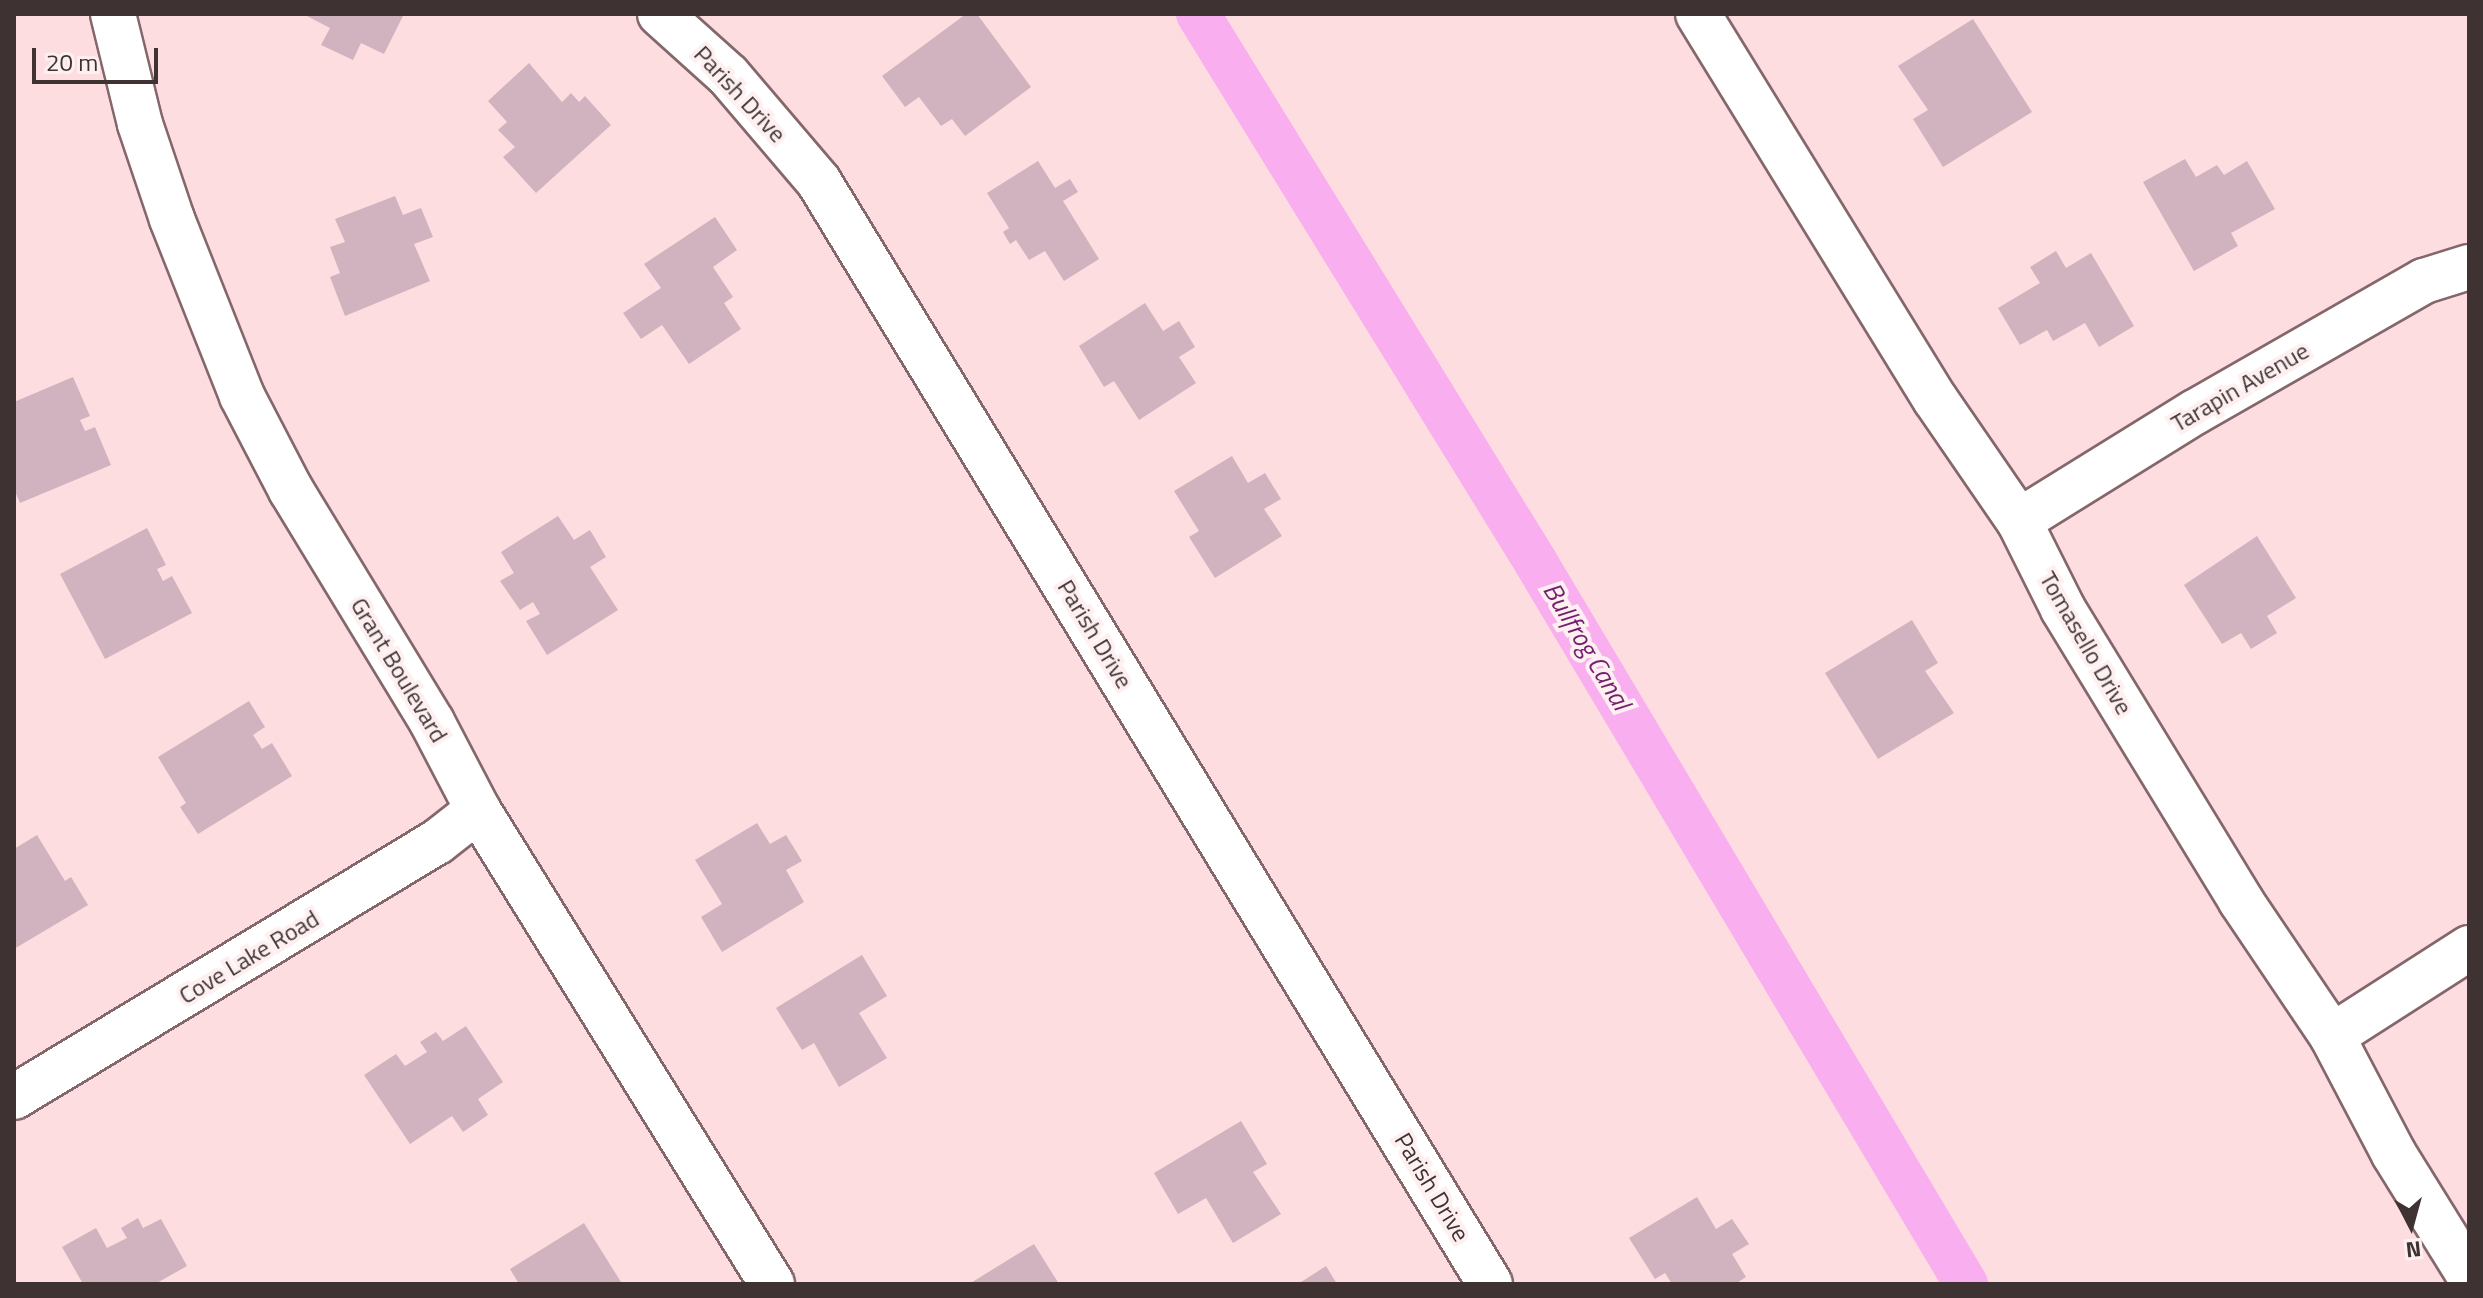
<!DOCTYPE html>
<style>
body{margin:0}
#map{position:relative;width:2483px;height:1298px;overflow:hidden;background:#fedde1;font-family:"Titillium Web",sans-serif}
div>[style]{position:absolute}
[style*='--x']{left:calc(var(--x)*1px);top:calc(var(--y)*1px);width:calc(var(--w)*1px);rotate:calc(var(--a)*1deg)}
.canal>*{height:44px;margin:-22px;padding:0 22px;transform-origin:22px;border-radius:22px;background:#f8aeef}
.building>*{inset:0;background:#d0b3bf}
.roads{filter:drop-shadow(2px 0 #84676b) drop-shadow(-2px 0 #84676b) drop-shadow(0 2px #84676b) drop-shadow(0 -2px #84676b)}
.minor>*{height:44px;margin:-22px;padding:0 22px;transform-origin:22px;border-radius:22px;background:#fff}
span{translate:-50% -50%;white-space:nowrap;text-align:center;line-height:1.15;-webkit-text-stroke:8px #fef0f1;paint-order:stroke}
.street-label{font-size:24px;color:#3e3233}
.water-label{font-size:26px;color:#731f6e;font-style:italic}
.frame{position:absolute;inset:0;border:16px solid #3e3233;pointer-events:none}
.north{position:absolute;left:2371px;top:1186px;width:80px;height:80px;-webkit-text-stroke:6px #fef0f1;paint-order:stroke;rotate:174deg;font-size:22px;font-weight:700;line-height:32px;text-align:center;color:#3e3233}
.north::after{content:'';display:block;margin:auto;width:28px;height:36px;background:#3e3233;clip-path:polygon(50% 0,100% 100%,50% 72%,0 100%)}
.scale{position:absolute;left:32px;top:48px;width:126px;height:36px;box-sizing:border-box;border:4px solid #3e3233;border-top:0;padding-left:10px;font-size:24px;line-height:28px;white-space:nowrap;color:#3e3233;-webkit-text-stroke:6px #fef0f1;paint-order:stroke}
</style>
<div id="map">
<div class="canal">
<div style="--x:1198;--y:14;--w:642;--a:58.36"></div>
<div style="--x:1535;--y:561;--w:842;--a:59.2"></div>
</div>
<div class="building">
<div style="clip-path:polygon(303px 14px,404px 14px,384px 54px,361px 43px,353px 60px,321px 45px,330px 28px)"></div>
<div style="clip-path:polygon(966px 14px,977px 14px,1031px 87px,965px 136px,952px 119px,941px 126px,919px 97px,905px 107px,882px 76px)"></div>
<div style="clip-path:polygon(1973px 19px,2032px 112px,1943px 167px,1913px 119px,1928px 110px,1898px 66px)"></div>
<div style="clip-path:polygon(529px 63px,562px 102px,571px 93px,579px 102px,585px 96px,611px 125px,536px 193px,503px 157px,515px 147px,498px 130px,507px 122px,488px 101px)"></div>
<div style="clip-path:polygon(2185px 159px,2196px 177px,2217px 165px,2224px 175px,2247px 161px,2275px 209px,2231px 233px,2238px 246px,2194px 271px,2143px 182px)"></div>
<div style="clip-path:polygon(1038px 161px,1055px 188px,1070px 179px,1078px 192px,1063px 201px,1099px 259px,1064px 281px,1045px 251px,1029px 260px,1016px 240px,1010px 244px,1003px 232px,1009px 228px,987px 193px)"></div>
<div style="clip-path:polygon(395px 196px,403px 215px,421px 208px,433px 237px,414px 244px,430px 281px,345px 316px,330px 277px,340px 273px,330px 247px,345px 242px,335px 219px)"></div>
<div style="clip-path:polygon(715px 217px,737px 250px,713px 267px,733px 297px,724px 303px,741px 329px,689px 364px,662px 325px,641px 339px,623px 313px,661px 288px,644px 264px)"></div>
<div style="clip-path:polygon(2056px 251px,2066px 268px,2091px 253px,2134px 326px,2099px 347px,2085px 323px,2053px 341px,2047px 330px,2020px 345px,1998px 308px,2040px 283px,2030px 267px)"></div>
<div style="clip-path:polygon(1145px 303px,1163px 331px,1179px 321px,1195px 347px,1179px 357px,1196px 383px,1139px 420px,1114px 381px,1104px 387px,1079px 346px)"></div>
<div style="clip-path:polygon(73px 377px,90px 416px,80px 420px,85px 431px,95px 427px,111px 465px,20px 503px,14px 489px,14px 402px)"></div>
<div style="clip-path:polygon(1232px 456px,1248px 483px,1265px 473px,1281px 499px,1264px 509px,1282px 536px,1215px 578px,1189px 537px,1199px 531px,1174px 491px)"></div>
<div style="clip-path:polygon(558px 516px,574px 540px,590px 530px,606px 557px,590px 567px,618px 610px,547px 655px,526px 621px,540px 614px,533px 602px,520px 610px,500px 581px,514px 573px,501px 552px)"></div>
<div style="clip-path:polygon(147px 528px,166px 565px,157px 569px,163px 581px,172px 576px,192px 613px,105px 659px,60px 574px)"></div>
<div style="clip-path:polygon(2257px 536px,2296px 598px,2267px 616px,2277px 633px,2251px 649px,2241px 633px,2222px 644px,2184px 585px)"></div>
<div style="clip-path:polygon(1912px 620px,1938px 663px,1925px 671px,1954px 713px,1878px 759px,1825px 673px)"></div>
<div style="clip-path:polygon(249px 701px,265px 727px,253px 735px,262px 749px,272px 743px,292px 776px,198px 834px,180px 807px,186px 803px,158px 757px)"></div>
<div style="clip-path:polygon(757px 823px,770px 844px,786px 835px,802px 861px,786px 870px,804px 902px,722px 952px,701px 917px,722px 904px,695px 860px)"></div>
<div style="clip-path:polygon(37px 835px,65px 881px,71px 877px,88px 905px,14px 949px,14px 849px)"></div>
<div style="clip-path:polygon(862px 955px,887px 996px,859px 1013px,887px 1058px,839px 1087px,814px 1043px,802px 1050px,776px 1008px)"></div>
<div style="clip-path:polygon(466px 1026px,503px 1082px,478px 1099px,488px 1115px,463px 1132px,452px 1116px,410px 1144px,364px 1075px,396px 1054px,405px 1066px,427px 1052px,420px 1042px,436px 1032px,443px 1041px)"></div>
<div style="clip-path:polygon(1241px 1121px,1267px 1164px,1253px 1172px,1281px 1214px,1233px 1243px,1206px 1198px,1178px 1214px,1154px 1173px)"></div>
<div style="clip-path:polygon(1697px 1197px,1716px 1229px,1732px 1219px,1749px 1244px,1732px 1254px,1746px 1277px,1735px 1284px,1672px 1284px,1665px 1273px,1655px 1279px,1629px 1238px)"></div>
<div style="clip-path:polygon(138px 1218px,143px 1228px,161px 1219px,187px 1266px,155px 1284px,83px 1284px,62px 1247px,96px 1228px,107px 1248px,127px 1238px,121px 1228px)"></div>
<div style="clip-path:polygon(584px 1223px,621px 1282px,519px 1284px,510px 1269px)"></div>
<div style="clip-path:polygon(1034px 1244px,1059px 1284px,969px 1284px)"></div>
<div style="clip-path:polygon(1326px 1266px,1337px 1284px,1298px 1284px)"></div>
</div>
<div class="roads">
<div class="minor">
<div style="--x:113;--y:14;--w:113;--a:76.2"></div>
<div style="--x:140;--y:124;--w:100;--a:71.4"></div>
<div style="--x:172;--y:219;--w:190;--a:68.4"></div>
<div style="--x:242;--y:396;--w:106;--a:62.5"></div>
<div style="--x:291;--y:490;--w:271;--a:58.7"></div>
<div style="--x:432;--y:722;--w:99;--a:62.4"></div>
<div style="--x:478;--y:810;--w:558;--a:58.19"></div>
<div style="--x:660;--y:14;--w:91;--a:41.9"></div>
<div style="--x:728;--y:75;--w:140;--a:49.6"></div>
<div style="--x:819;--y:182;--w:1290;--a:58.66"></div>
<div style="--x:1698;--y:14;--w:452;--a:58.4"></div>
<div style="--x:1935;--y:399;--w:148;--a:55.5"></div>
<div style="--x:2019;--y:521;--w:98;--a:63.4"></div>
<div style="--x:2063;--y:609;--w:342;--a:58.6"></div>
<div style="--x:2241;--y:901;--w:163;--a:56"></div>
<div style="--x:2332;--y:1036;--w:133;--a:62.3"></div>
<div style="--x:2394;--y:1154;--w:142;--a:58.2"></div>
<div style="--x:2019;--y:521;--w:207;--a:-31.8"></div>
<div style="--x:2195;--y:412;--w:264;--a:-29.8"></div>
<div style="--x:2424;--y:281;--w:47;--a:-17.3"></div>
<div style="--x:2332;--y:1036;--w:163;--a:-32.7"></div>
<div style="--x:14;--y:1097;--w:494;--a:-31.1"></div>
<div style="--x:437;--y:842;--w:52;--a:-38"></div>
</div>
</div>
<div class="street-label">
<span style="left:740px;top:94px;rotate:47deg">Parish Drive</span>
<span style="left:2240px;top:387px;rotate:-30deg">Tarapin Avenue</span>
<span style="left:1095px;top:634px;rotate:59deg">Parish Drive</span>
<span style="left:2086px;top:643px;rotate:60deg">Tomasello Drive</span>
<span style="left:399px;top:670px;rotate:59deg">Grant Boulevard</span>
<span style="left:249px;top:957px;rotate:-31deg">Cove Lake Road</span>
<span style="left:1432px;top:1187px;rotate:59deg">Parish Drive</span>
</div>
<div class="water-label">
<span style="left:1587px;top:646px;rotate:59deg">Bullfrog Canal</span>
</div>
<div class="frame"></div>
<div class="north">N</div>
<div class="scale">20 m</div>
</div>
